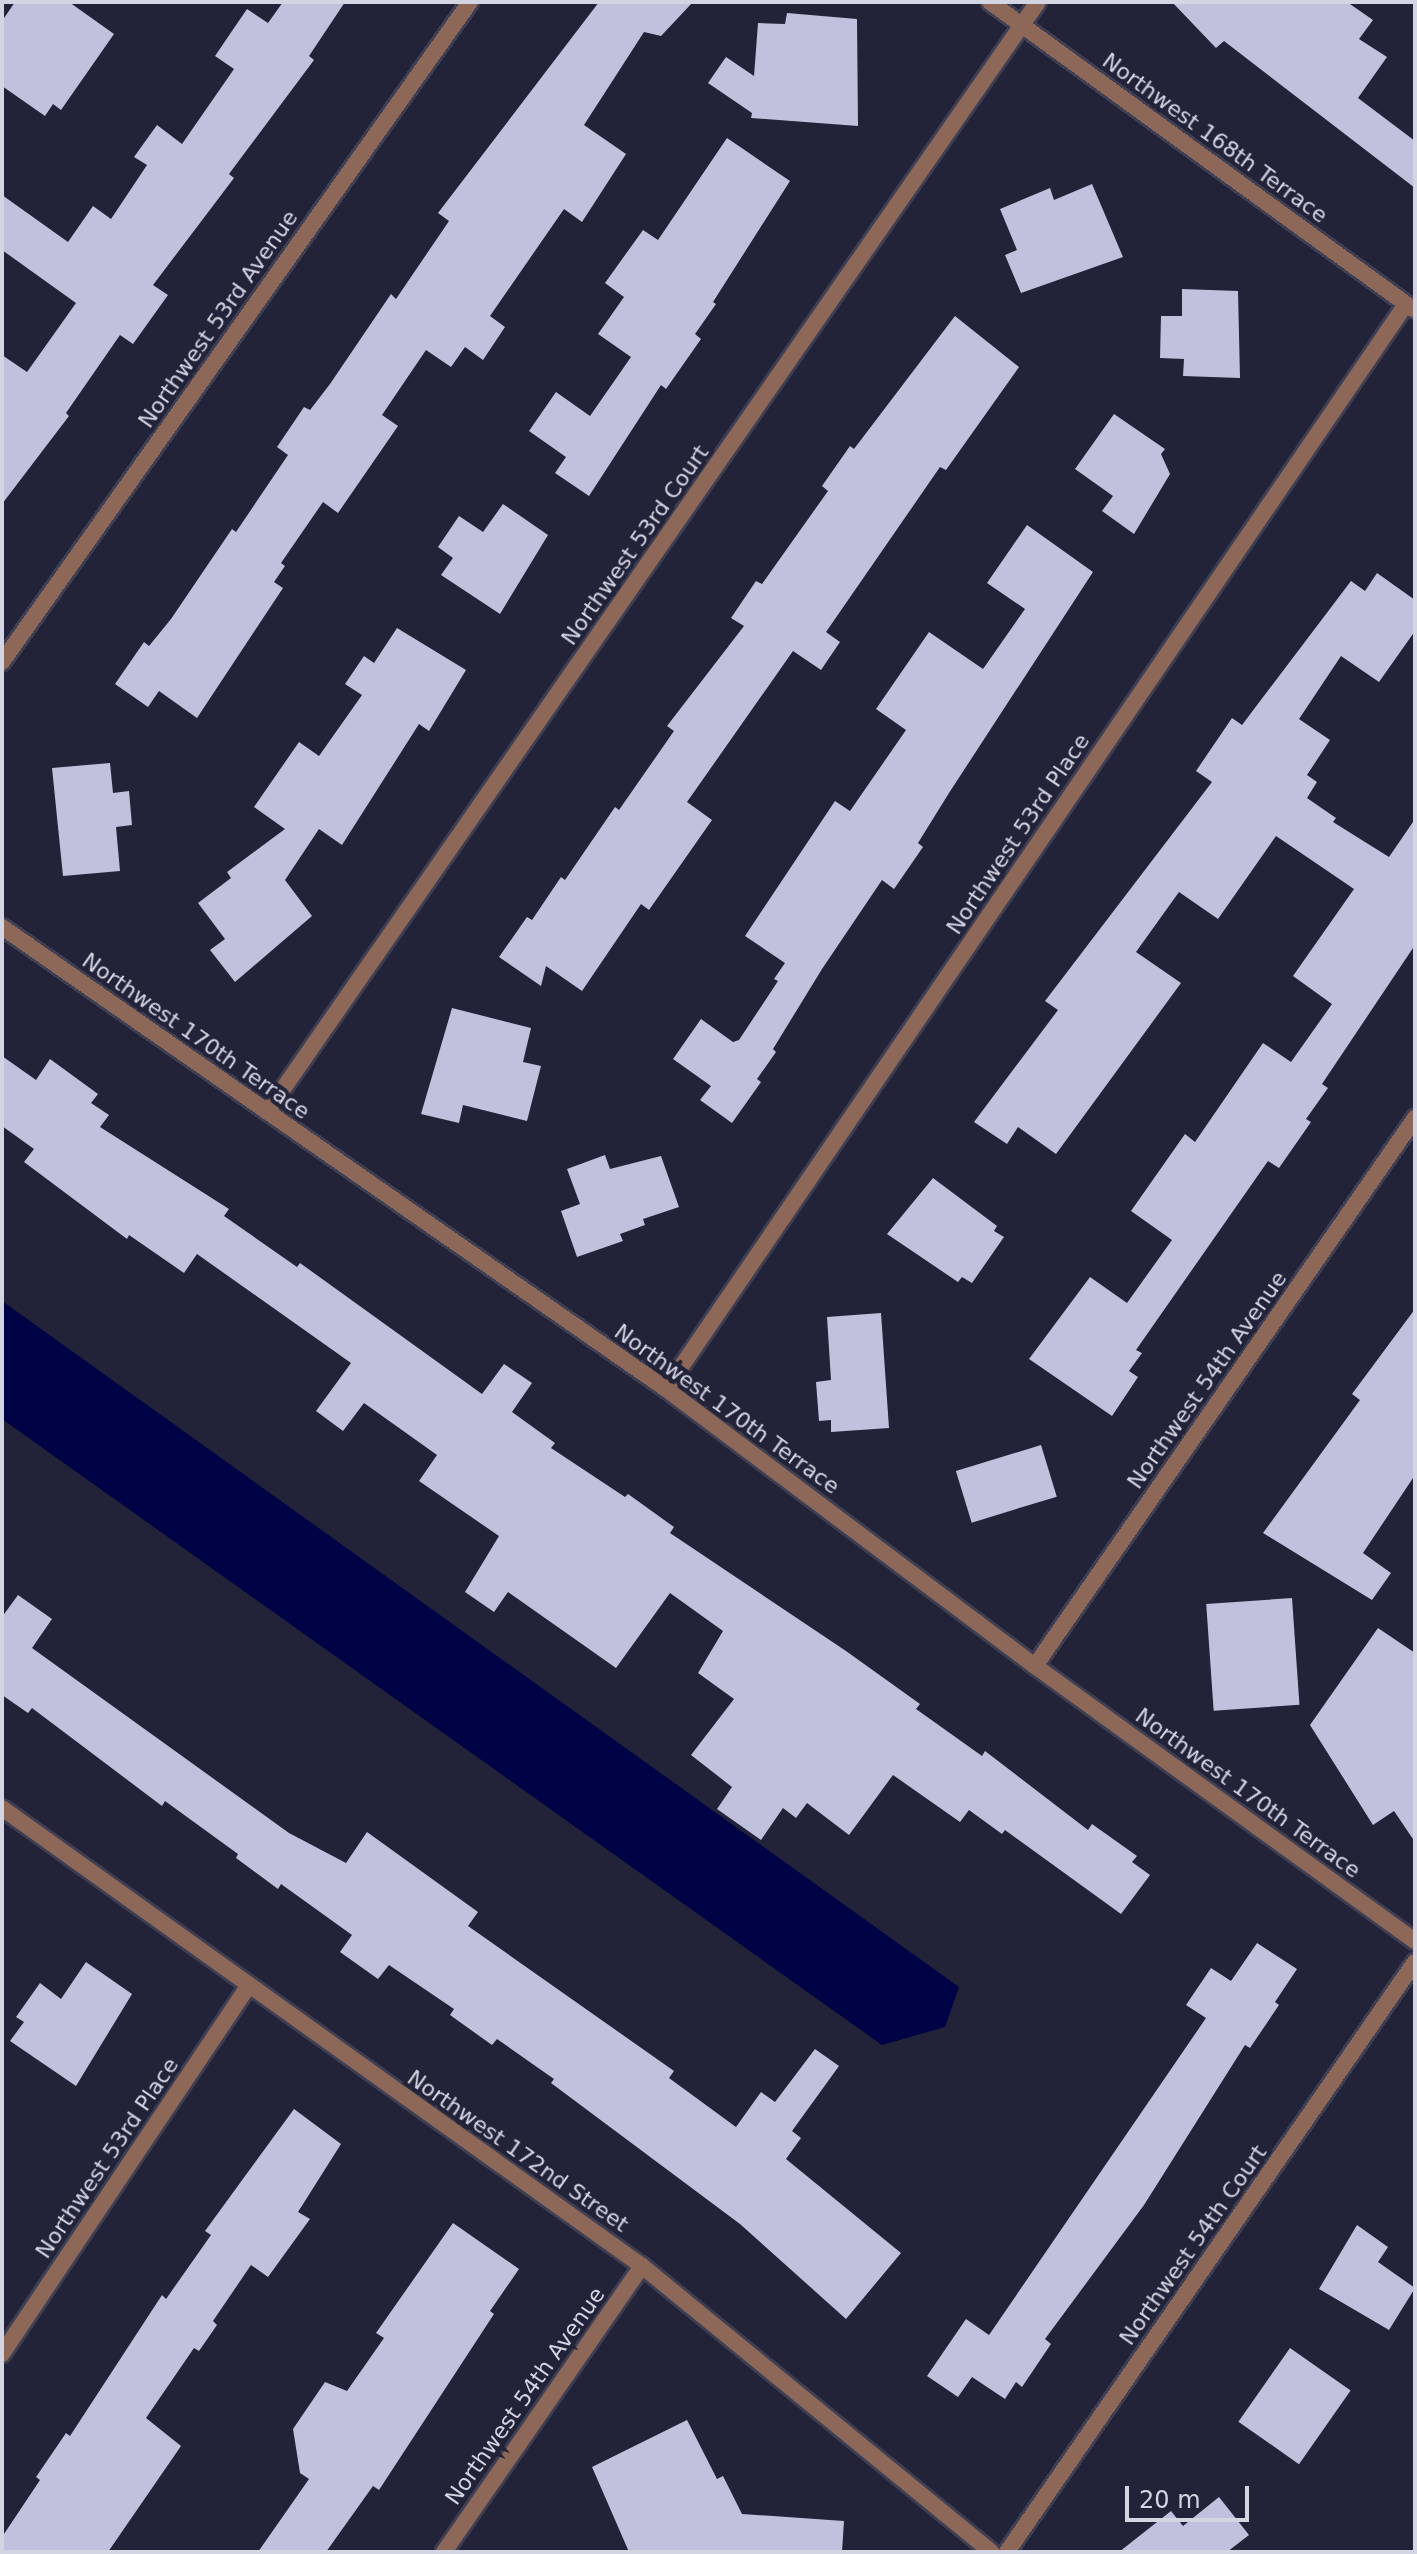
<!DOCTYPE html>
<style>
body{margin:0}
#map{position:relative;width:1417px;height:2554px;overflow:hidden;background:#222338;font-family:"DejaVu Sans",sans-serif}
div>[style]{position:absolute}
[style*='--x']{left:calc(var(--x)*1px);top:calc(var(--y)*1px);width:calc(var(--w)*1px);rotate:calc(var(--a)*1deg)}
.water>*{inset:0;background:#000246}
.building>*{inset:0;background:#c0c1dd;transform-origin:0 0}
.roads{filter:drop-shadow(2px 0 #3e3f53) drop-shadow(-2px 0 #3e3f53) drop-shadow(0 2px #3e3f53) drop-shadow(0 -2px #3e3f53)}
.street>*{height:16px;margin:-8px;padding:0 8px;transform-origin:8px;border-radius:8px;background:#8d6758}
span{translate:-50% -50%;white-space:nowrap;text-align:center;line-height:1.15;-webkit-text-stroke:8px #222338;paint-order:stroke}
.street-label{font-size:22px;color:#d4d5e3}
.frame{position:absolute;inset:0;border:4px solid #d4d5e3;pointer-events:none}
.scale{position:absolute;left:1125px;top:2486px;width:124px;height:36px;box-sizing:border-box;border:4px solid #d4d5e3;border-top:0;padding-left:10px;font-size:24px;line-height:28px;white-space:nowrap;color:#d4d5e3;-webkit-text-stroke:6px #222338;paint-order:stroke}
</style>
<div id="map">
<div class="water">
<div style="clip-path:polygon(2px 1301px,959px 1987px,945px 2027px,882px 2045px,2px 1419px)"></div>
</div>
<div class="building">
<div style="clip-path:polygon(15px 2px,69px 2px,114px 34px,61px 110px,53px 104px,45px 116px,2px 86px,2px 21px)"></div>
<div style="clip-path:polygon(283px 2px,345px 2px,309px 56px,314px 60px,229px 174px,234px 178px,153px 285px,168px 295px,133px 344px,120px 335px,66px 413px,69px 416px,2px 504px,2px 355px,27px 372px,76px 303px,2px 250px,2px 195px,68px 242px,93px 206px,111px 219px,147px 165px,134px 157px,157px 125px,182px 144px,234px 69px,215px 56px,247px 9px,268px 23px)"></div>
<div style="clip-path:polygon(599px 2px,693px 2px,661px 36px,644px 32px,584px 125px,626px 154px,582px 222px,564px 209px,490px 316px,505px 327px,483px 360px,465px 347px,451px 367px,426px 350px,382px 415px,398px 426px,338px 513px,323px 502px,281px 563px,285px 566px,274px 582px,283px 588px,197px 718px,159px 691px,148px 707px,115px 684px,144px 642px,149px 646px,171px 619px,232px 529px,236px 532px,288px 455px,277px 447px,304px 407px,310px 410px,330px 384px,391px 294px,396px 299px,449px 221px,438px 213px)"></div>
<div style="clip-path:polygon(1172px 2px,1347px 2px,1373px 20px,1359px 39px,1387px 57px,1358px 98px,1415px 141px,1415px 188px,1224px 41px,1216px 48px)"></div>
<div style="clip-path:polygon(787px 13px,857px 19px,858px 126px,751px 118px,752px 113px,708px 83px,726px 57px,754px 76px,758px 23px,785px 24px)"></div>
<div style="clip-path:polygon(727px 138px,790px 181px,713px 302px,716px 304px,695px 334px,701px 339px,666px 389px,661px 385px,589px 496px,555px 473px,566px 457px,529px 431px,556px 392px,590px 416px,631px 357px,598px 334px,624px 297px,605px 283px,643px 230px,658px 240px)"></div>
<div style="clip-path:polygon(1092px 184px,1123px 257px,1021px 293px,1005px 255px,1017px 250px,1000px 209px,1050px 188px,1054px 200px)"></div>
<div style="clip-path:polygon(1182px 289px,1238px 291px,1240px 378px,1183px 376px,1184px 359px,1160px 358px,1161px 316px,1182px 316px)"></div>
<div style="clip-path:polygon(955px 316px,1019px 367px,946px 470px,940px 467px,826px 632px,840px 642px,821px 670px,793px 651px,687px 802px,712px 820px,649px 910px,641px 904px,582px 991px,546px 966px,541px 986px,499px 957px,527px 917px,532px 920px,561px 877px,565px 880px,615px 807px,619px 810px,674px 731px,667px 726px,744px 626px,731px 618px,756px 581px,762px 584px,828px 491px,822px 486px,850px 446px,854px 449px)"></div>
<div style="clip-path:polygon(1114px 414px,1165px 449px,1161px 454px,1170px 474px,1134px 534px,1102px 511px,1113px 496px,1075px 469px)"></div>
<div style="clip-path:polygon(503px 504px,548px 535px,500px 614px,441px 575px,453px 558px,438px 547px,459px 516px,483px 532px)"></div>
<div style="clip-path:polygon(1027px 525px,1093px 572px,949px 793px,918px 843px,923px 847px,894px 889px,882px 880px,822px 969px,773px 1049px,776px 1052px,757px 1079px,761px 1082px,732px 1123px,700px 1100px,711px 1086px,673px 1059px,701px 1019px,733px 1042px,739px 1040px,778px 981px,774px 979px,785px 963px,745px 936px,835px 801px,850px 811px,906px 730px,876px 709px,929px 632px,983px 669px,1025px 609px,987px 583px)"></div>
<div style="clip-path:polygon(1377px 573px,1415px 600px,1415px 631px,1379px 682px,1341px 656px,1299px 719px,1330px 740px,1307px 775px,1317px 782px,1307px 798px,1336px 818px,1333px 822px,1389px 857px,1415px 819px,1415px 945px,1322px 1084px,1328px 1088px,1306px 1119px,1311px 1122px,1279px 1168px,1268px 1161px,1136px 1350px,1142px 1353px,1129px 1371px,1138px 1377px,1112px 1416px,1029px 1359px,1090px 1277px,1127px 1303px,1172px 1240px,1131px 1211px,1185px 1134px,1195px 1142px,1263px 1043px,1291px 1062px,1332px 1004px,1293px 976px,1354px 889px,1276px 836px,1218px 919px,1179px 892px,1136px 952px,1181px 983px,1056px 1154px,1018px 1127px,1007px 1144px,974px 1122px,1058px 1010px,1045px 1001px,1212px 782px,1196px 771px,1232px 718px,1242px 725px,1351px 581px,1365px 591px)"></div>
<div style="clip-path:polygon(397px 628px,466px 670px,429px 731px,419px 724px,342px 845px,319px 829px,285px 880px,312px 916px,235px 982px,210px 950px,225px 939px,198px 903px,231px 878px,227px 872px,285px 829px,254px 807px,299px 742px,319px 756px,362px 695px,345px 684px,364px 656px,374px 663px)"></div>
<div style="clip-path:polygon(110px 763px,113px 793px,129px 791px,132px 825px,116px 827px,120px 871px,63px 876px,52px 768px)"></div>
<div style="clip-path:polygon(452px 1008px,531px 1028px,523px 1062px,541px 1066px,527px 1121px,463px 1105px,459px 1123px,421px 1114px)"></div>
<div style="clip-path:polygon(2px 1056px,36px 1080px,50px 1059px,98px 1094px,91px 1103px,109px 1115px,100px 1127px,229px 1209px,224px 1216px,297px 1267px,300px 1263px,482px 1394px,504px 1364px,532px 1383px,512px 1412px,555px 1443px,551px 1448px,625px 1497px,628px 1494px,674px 1527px,670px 1533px,846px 1651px,920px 1704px,916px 1709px,982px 1756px,985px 1751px,1088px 1830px,1092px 1824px,1137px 1856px,1132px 1862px,1150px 1875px,1121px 1914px,1005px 1830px,1002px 1834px,969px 1810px,960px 1822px,893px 1775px,849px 1835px,807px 1803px,796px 1818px,783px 1808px,761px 1840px,717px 1809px,732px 1787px,691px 1755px,734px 1699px,698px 1673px,723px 1631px,670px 1593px,616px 1668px,508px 1592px,494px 1612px,465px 1592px,499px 1536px,419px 1481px,437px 1455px,364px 1403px,343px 1431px,316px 1411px,351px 1363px,197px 1254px,184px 1273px,129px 1235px,127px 1239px,24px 1162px,34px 1149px,2px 1126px)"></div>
<div style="clip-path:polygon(605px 1155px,610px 1169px,661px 1156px,679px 1207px,643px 1219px,645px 1225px,620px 1234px,623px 1241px,577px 1257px,561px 1211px,580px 1204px,567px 1169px)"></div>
<div style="clip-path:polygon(933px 1178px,997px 1226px,994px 1231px,1004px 1237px,972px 1283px,962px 1277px,958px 1282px,887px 1234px)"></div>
<div style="clip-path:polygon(1415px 1309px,1415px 1475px,1363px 1553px,1391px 1573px,1372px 1600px,1263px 1533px,1360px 1400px,1352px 1394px)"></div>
<div style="clip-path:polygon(881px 1313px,889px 1428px,831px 1432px,831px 1420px,819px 1421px,816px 1382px,831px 1380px,827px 1317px)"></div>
<div style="left:1041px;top:1445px;width:54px;height:89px;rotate:73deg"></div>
<div style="clip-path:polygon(18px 1595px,52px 1619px,32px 1648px,289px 1833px,346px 1863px,367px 1832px,478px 1912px,468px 1926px,674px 2071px,669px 2078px,736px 2127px,761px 2092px,775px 2102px,815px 2049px,839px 2066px,792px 2131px,801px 2138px,786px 2159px,901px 2253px,846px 2319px,740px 2224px,551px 2083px,554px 2079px,497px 2039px,492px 2045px,450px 2015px,454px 2009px,389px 1965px,378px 1979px,340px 1952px,352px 1935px,281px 1884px,278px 1889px,236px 1858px,238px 1854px,165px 1801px,162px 1806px,32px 1708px,28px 1713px,2px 1695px,2px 1617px)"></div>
<div style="left:1292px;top:1598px;width:107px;height:86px;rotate:86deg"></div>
<div style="clip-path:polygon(1378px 1628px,1415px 1653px,1415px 1842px,1394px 1811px,1373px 1825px,1310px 1725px)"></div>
<div style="clip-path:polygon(1257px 1943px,1297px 1969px,1275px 2002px,1279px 2005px,1250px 2048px,1245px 2045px,1144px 2205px,1045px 2339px,1051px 2344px,1022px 2387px,1016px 2382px,1005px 2399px,972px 2377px,958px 2397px,927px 2376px,966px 2319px,989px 2335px,1206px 2018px,1186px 2005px,1211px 1968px,1231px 1981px)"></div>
<div style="clip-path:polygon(86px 1962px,132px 1994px,76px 2086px,10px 2041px,24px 2022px,16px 2017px,40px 1983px,61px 1999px)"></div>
<div style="clip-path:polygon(294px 2109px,341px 2144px,298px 2212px,310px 2219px,268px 2277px,251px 2265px,213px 2321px,217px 2325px,199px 2351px,194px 2348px,146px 2418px,181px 2446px,108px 2552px,2px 2552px,2px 2537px,40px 2480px,36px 2477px,66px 2433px,70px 2436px,162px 2295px,166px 2299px,211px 2235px,205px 2231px)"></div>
<div style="clip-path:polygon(453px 2223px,519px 2269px,490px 2311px,494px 2314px,379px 2490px,373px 2486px,326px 2552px,258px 2552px,309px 2479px,300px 2473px,293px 2429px,325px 2382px,347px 2391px,384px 2338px,376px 2333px)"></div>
<div style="clip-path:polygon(1357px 2225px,1388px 2247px,1378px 2262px,1415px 2288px,1389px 2330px,1319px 2289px)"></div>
<div style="left:1290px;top:2348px;width:74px;height:90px;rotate:35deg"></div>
<div style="clip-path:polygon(687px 2420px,717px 2479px,723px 2476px,742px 2514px,844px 2521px,842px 2552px,629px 2552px,592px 2467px)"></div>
<div style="clip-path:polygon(1219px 2497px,1249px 2535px,1227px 2552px,1119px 2552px,1171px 2511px,1183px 2526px)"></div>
</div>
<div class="roads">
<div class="street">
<div style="--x:990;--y:2;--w:523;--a:35.97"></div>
<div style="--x:2;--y:662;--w:809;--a:-54.66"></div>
<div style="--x:2;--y:927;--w:809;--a:34.83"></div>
<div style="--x:666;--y:1389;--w:461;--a:36.9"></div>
<div style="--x:1035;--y:1666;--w:469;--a:35.9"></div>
<div style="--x:267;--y:1112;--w:1351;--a:-55.22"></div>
<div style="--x:666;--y:1389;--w:1313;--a:-55.7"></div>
<div style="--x:1035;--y:1666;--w:667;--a:-55.26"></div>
<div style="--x:2;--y:1808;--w:787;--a:35.59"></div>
<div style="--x:642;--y:2266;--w:451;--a:39.3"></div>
<div style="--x:2;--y:2354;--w:442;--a:-56.2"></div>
<div style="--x:444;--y:2552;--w:348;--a:-55.3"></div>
<div style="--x:1007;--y:2552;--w:717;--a:-55.34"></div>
</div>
</div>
<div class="street-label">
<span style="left:1215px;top:138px;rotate:36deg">Northwest 168th Terrace</span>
<span style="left:218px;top:319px;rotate:-55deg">Northwest 53rd Avenue</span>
<span style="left:635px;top:545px;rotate:-55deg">Northwest 53rd Court</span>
<span style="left:1018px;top:834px;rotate:-56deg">Northwest 53rd Place</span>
<span style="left:196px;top:1036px;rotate:35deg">Northwest 170th Terrace</span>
<span style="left:1207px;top:1380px;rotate:-55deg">Northwest 54th Avenue</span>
<span style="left:727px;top:1409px;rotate:36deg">Northwest 170th Terrace</span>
<span style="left:1248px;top:1793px;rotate:36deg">Northwest 170th Terrace</span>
<span style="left:518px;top:2151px;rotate:35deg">Northwest 172nd Street</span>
<span style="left:107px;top:2158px;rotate:-56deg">Northwest 53rd Place</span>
<span style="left:1193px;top:2245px;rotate:-55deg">Northwest 54th Court</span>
<span style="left:525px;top:2396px;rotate:-55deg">Northwest 54th Avenue</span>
</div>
<div class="frame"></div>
<div class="scale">20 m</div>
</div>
